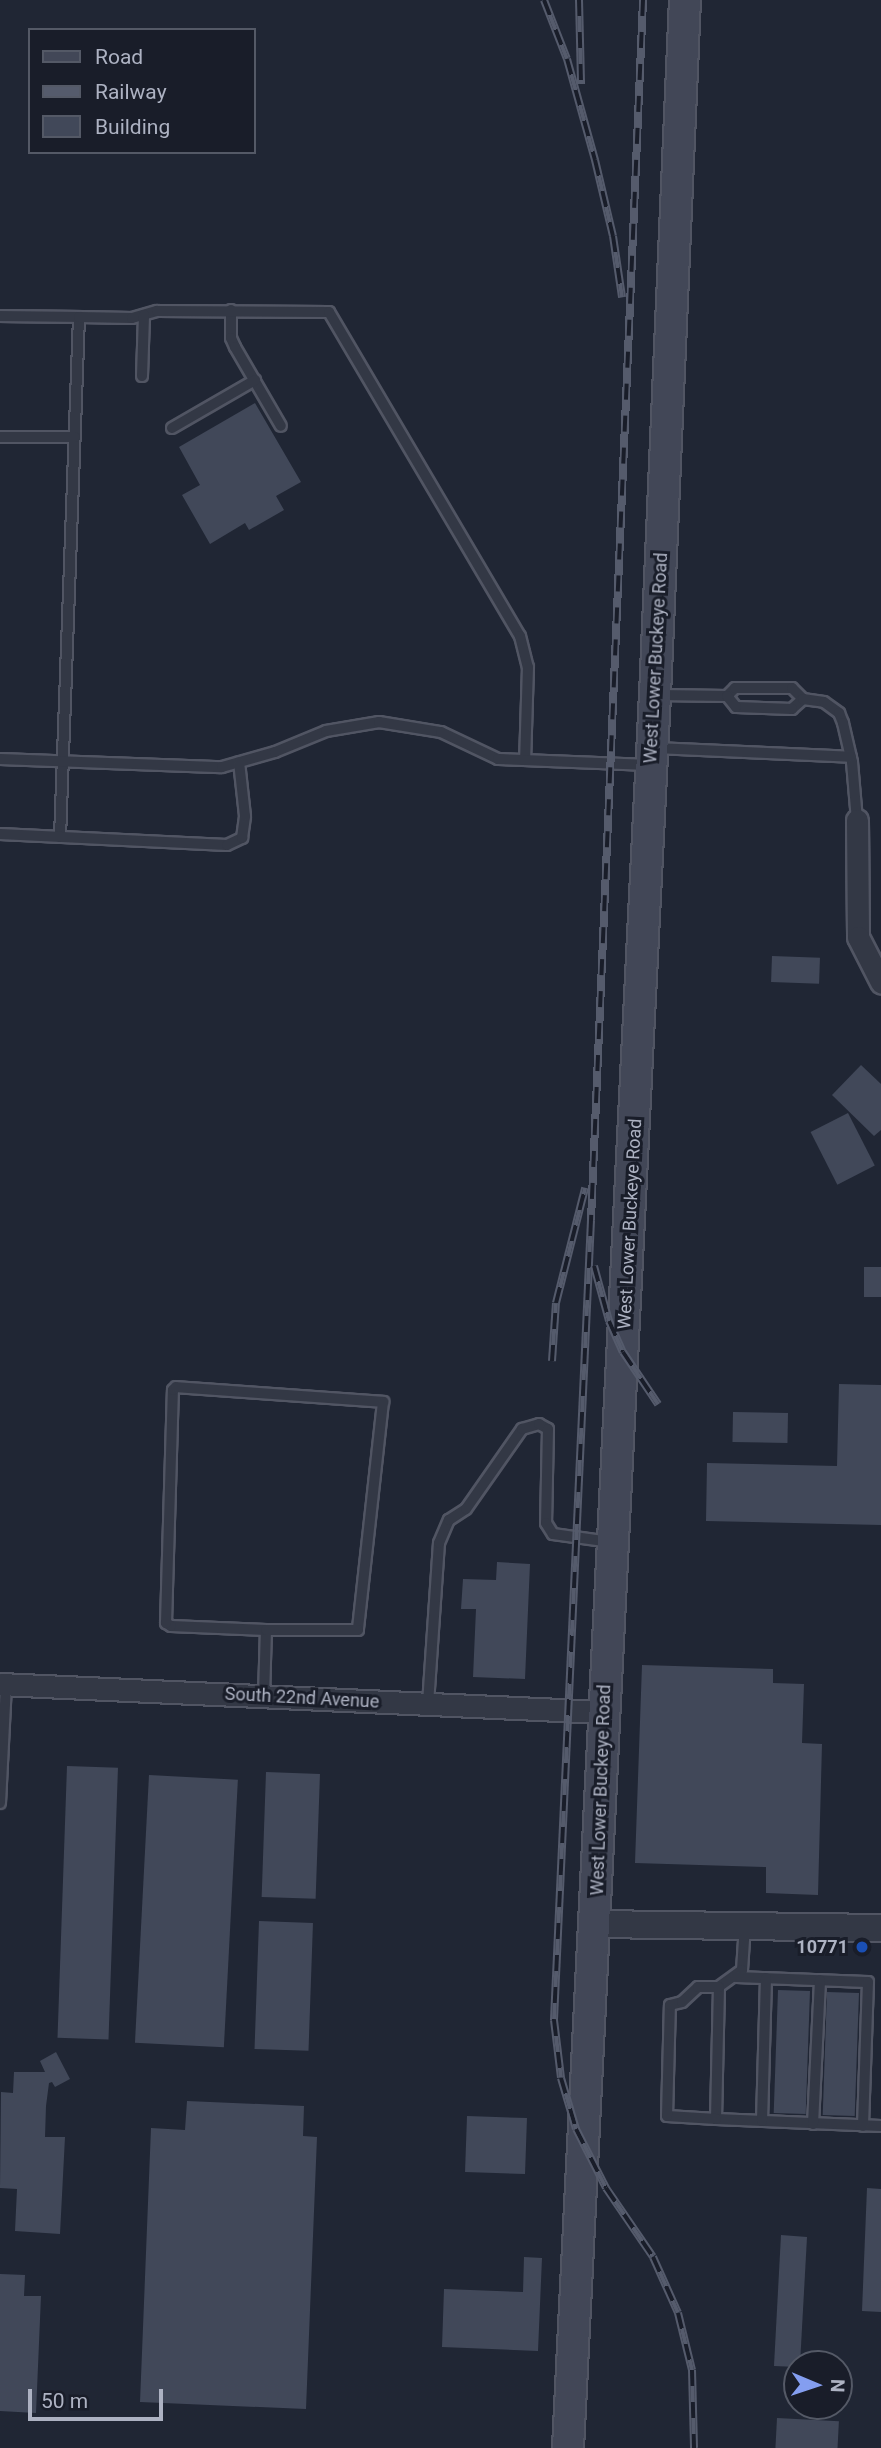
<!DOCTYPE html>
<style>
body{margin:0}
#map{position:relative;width:881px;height:2448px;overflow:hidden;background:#202634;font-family:Roboto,sans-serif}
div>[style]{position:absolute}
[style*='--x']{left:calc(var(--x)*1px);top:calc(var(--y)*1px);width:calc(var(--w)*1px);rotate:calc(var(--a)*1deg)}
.building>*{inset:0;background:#414859;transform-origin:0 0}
.roads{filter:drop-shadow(2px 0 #515563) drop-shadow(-2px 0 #515563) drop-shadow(0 2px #515563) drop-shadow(0 -2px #515563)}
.service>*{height:10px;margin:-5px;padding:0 5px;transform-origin:5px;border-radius:5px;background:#333845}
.minor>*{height:21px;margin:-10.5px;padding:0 10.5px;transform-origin:10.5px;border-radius:10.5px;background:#333845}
.tertiary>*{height:26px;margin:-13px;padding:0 13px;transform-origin:13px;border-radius:13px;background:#333845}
.secondary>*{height:30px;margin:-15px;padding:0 15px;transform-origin:15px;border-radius:15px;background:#424757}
.rail>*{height:8px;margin-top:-4px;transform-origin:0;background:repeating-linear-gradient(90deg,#191d29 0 16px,#555b6c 0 32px);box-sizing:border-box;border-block:2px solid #555b6c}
.dots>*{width:19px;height:19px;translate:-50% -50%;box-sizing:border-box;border:4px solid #191d29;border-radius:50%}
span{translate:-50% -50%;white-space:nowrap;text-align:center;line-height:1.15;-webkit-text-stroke:6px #191d29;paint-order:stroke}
.street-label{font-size:18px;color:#adb2c2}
.poi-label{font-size:18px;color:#adb2c2;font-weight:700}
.right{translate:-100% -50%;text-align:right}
.legend{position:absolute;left:28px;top:28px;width:228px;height:126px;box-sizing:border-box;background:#191d29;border:2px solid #545966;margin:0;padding:9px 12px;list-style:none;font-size:21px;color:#adb2c2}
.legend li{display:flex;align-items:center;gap:14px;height:35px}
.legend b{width:35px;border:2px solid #545966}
.north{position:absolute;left:783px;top:2350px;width:70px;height:70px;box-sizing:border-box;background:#191d29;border:2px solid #545966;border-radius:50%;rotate:92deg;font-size:19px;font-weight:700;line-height:28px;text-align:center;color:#adb2c2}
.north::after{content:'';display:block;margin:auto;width:24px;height:32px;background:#849ef0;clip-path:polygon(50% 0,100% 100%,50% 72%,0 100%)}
.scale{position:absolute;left:28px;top:2389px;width:135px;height:32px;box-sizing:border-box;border:4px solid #adb2c2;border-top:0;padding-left:9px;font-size:21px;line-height:24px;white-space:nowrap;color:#adb2c2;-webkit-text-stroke:5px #191d29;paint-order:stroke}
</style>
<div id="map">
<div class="building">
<div style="clip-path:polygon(255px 403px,301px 482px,276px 496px,284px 510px,249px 530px,245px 523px,210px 544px,182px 495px,200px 485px,179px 447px)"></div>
<div style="left:772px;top:956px;width:48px;height:26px;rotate:2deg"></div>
<div style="clip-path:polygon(861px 1065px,881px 1084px,881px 1130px,874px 1136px,832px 1095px)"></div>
<div style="left:848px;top:1113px;width:59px;height:42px;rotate:63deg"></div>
<div style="left:864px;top:1267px;width:17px;height:30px"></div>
<div style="clip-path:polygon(839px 1384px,881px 1385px,881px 1525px,706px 1521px,707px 1463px,837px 1466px)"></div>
<div style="left:733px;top:1412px;width:55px;height:30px;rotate:1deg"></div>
<div style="clip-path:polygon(497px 1562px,530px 1564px,525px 1679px,473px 1677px,476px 1609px,461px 1609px,463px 1579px,496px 1580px)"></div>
<div style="clip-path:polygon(642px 1665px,773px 1669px,773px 1683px,804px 1684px,802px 1743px,822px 1744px,818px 1895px,766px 1893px,766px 1867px,635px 1863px)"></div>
<div style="left:67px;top:1766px;width:51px;height:272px;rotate:2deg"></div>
<div style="left:266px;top:1772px;width:54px;height:125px;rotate:2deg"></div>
<div style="left:149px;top:1775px;width:89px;height:268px;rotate:3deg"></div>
<div style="left:259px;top:1921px;width:54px;height:128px;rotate:2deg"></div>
<div style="left:778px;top:1990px;width:32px;height:123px;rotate:2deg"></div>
<div style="left:827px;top:1992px;width:32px;height:123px;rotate:2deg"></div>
<div style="clip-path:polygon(56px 2052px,70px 2079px,55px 2087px,52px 2082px,49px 2083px,46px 2106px,45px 2137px,65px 2137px,60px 2234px,15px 2231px,17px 2189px,0 2188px,1px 2092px,13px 2093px,14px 2072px,45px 2072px,40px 2061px)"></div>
<div style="clip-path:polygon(187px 2101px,304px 2106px,303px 2136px,317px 2137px,306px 2409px,140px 2402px,151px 2128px,185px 2130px)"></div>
<div style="left:467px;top:2116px;width:60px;height:56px;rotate:2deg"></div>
<div style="clip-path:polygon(867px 2188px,881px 2189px,881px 2312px,862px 2311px)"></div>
<div style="clip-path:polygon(781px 2235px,807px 2237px,800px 2364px,797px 2367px,774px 2366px)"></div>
<div style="clip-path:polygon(524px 2257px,542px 2258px,538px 2351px,442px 2347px,444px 2289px,523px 2292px)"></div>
<div style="clip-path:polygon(0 2274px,25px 2275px,24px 2296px,41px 2296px,36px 2413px,0 2411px)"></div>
<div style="left:777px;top:2418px;width:62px;height:30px;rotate:3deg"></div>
</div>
<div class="roads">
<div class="service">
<div style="--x:231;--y:310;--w:28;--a:90"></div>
<div style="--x:231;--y:338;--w:10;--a:66"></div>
<div style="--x:235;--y:347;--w:91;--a:59.8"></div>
<div style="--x:0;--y:316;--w:79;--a:0.7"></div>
<div style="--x:79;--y:317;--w:520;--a:92.09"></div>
<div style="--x:79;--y:317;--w:53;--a:1.1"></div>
<div style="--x:132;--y:318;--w:26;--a:-16"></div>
<div style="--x:157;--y:311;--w:172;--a:0.3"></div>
<div style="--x:329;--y:312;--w:376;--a:59.5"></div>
<div style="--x:520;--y:636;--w:32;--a:76"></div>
<div style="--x:528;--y:667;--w:93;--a:91.8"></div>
<div style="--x:142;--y:376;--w:61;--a:-88.1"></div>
<div style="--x:172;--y:428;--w:96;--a:-30"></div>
<div style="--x:0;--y:437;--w:75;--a:0"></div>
<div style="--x:658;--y:695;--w:69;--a:0.8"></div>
<div style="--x:727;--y:696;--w:11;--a:-45"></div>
<div style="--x:735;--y:688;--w:57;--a:0"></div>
<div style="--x:792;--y:688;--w:16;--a:45"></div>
<div style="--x:803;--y:699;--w:15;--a:138"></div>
<div style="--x:792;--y:709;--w:56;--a:-178"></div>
<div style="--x:736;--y:707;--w:14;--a:-129"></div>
<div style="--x:803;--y:699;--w:21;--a:8"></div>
<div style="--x:824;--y:702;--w:19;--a:36"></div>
<div style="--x:839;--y:713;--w:11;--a:68"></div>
<div style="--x:843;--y:723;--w:40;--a:77"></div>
<div style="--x:852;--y:762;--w:58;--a:85.1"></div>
<div style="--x:655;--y:748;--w:196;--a:2.6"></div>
<div style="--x:0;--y:759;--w:222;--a:2.1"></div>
<div style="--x:222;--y:767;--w:55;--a:-15.8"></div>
<div style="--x:275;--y:752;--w:55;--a:-22.4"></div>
<div style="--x:326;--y:731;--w:54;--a:-9.6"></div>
<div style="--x:379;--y:722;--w:63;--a:9.2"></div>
<div style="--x:441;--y:732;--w:63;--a:25.3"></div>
<div style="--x:498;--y:759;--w:151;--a:2.3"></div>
<div style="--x:0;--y:834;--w:227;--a:2.8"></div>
<div style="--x:227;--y:845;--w:17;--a:-25"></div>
<div style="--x:242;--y:838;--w:22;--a:-82"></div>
<div style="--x:245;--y:816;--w:54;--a:-96.3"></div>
<div style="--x:264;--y:1696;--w:66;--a:-88.3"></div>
<div style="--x:266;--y:1630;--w:95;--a:-177.6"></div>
<div style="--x:171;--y:1626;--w:6;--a:-149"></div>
<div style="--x:166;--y:1623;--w:233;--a:-88.3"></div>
<div style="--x:173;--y:1390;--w:4;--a:-45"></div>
<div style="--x:176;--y:1387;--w:208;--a:4.1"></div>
<div style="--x:383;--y:1402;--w:229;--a:96.3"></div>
<div style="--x:358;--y:1630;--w:92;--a:180"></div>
<div style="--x:428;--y:1704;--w:161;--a:-86.1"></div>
<div style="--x:439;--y:1543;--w:25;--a:-67"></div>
<div style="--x:449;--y:1520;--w:20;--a:-33"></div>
<div style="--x:466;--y:1509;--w:98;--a:-55"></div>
<div style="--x:522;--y:1429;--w:18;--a:-16"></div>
<div style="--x:539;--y:1424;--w:10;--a:29"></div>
<div style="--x:548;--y:1429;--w:94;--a:91.2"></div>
<div style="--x:546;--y:1523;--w:13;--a:58"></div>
<div style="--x:553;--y:1534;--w:59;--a:7.9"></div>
<div style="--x:0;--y:1803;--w:119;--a:-87.1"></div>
<div style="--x:745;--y:1925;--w:45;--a:93.8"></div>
<div style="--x:742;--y:1970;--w:29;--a:144"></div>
<div style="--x:719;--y:1987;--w:132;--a:91.3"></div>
<div style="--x:716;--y:2119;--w:165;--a:2.4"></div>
<div style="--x:735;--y:1977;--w:133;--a:2.2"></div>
<div style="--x:868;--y:1982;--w:144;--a:92"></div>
<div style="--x:716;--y:2119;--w:49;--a:-176.5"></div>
<div style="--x:667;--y:2116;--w:111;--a:-88.5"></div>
<div style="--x:670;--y:2005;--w:12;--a:-14"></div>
<div style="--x:682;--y:2002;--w:22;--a:-43"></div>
<div style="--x:698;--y:1987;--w:21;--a:0"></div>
<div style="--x:762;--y:2121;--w:143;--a:-88.4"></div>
<div style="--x:813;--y:2124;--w:144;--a:-87.2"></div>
</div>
<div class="minor">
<div style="--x:857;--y:820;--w:117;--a:89.5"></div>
<div style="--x:858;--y:937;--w:51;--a:62.9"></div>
<div style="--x:0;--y:1684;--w:604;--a:2.66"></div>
</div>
<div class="tertiary">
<div style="--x:596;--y:1924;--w:285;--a:0.8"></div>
</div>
<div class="secondary">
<div style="--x:568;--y:2448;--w:1755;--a:-87.16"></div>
<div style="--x:655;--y:695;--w:696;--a:-87.53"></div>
</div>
</div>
<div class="rail">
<div style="--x:544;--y:0;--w:63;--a:68.7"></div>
<div style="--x:567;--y:59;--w:105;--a:74.5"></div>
<div style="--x:595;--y:160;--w:78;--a:76.7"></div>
<div style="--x:613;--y:236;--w:62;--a:81.6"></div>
<div style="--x:579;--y:0;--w:84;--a:88.6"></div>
<div style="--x:643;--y:0;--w:1221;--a:92.44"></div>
<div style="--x:591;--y:1220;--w:801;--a:92.65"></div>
<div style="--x:554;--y:2020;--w:58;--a:83.1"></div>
<div style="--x:561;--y:2078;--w:53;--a:73.6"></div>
<div style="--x:576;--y:2129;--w:66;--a:63"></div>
<div style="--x:606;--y:2188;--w:83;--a:55.7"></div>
<div style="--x:653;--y:2257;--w:61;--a:65.9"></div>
<div style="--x:678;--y:2313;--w:59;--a:76.2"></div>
<div style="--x:692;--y:2370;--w:78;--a:88.5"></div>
<div style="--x:594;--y:1266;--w:57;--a:74.7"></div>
<div style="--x:609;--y:1321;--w:34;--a:66"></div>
<div style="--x:623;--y:1352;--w:63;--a:56.1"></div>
<div style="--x:552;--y:1361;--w:58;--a:-86.1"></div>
<div style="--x:556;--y:1303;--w:119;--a:-75.8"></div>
</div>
<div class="dots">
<div style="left:862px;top:1947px;background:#1a4fb4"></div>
</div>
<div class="street-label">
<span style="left:656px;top:658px;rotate:-87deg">West Lower Buckeye Road</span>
<span style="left:630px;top:1224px;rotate:-87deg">West Lower Buckeye Road</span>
<span style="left:302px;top:1698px;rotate:3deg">South 22nd Avenue</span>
<span style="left:601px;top:1790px;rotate:-88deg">West Lower Buckeye Road</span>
</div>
<div class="poi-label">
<span class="right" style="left:848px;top:1947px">10771</span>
</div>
<ul class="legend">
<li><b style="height:9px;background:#424757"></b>Road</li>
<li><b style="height:9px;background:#555b6c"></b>Railway</li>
<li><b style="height:19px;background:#414859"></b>Building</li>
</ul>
<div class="north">N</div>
<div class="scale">50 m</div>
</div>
